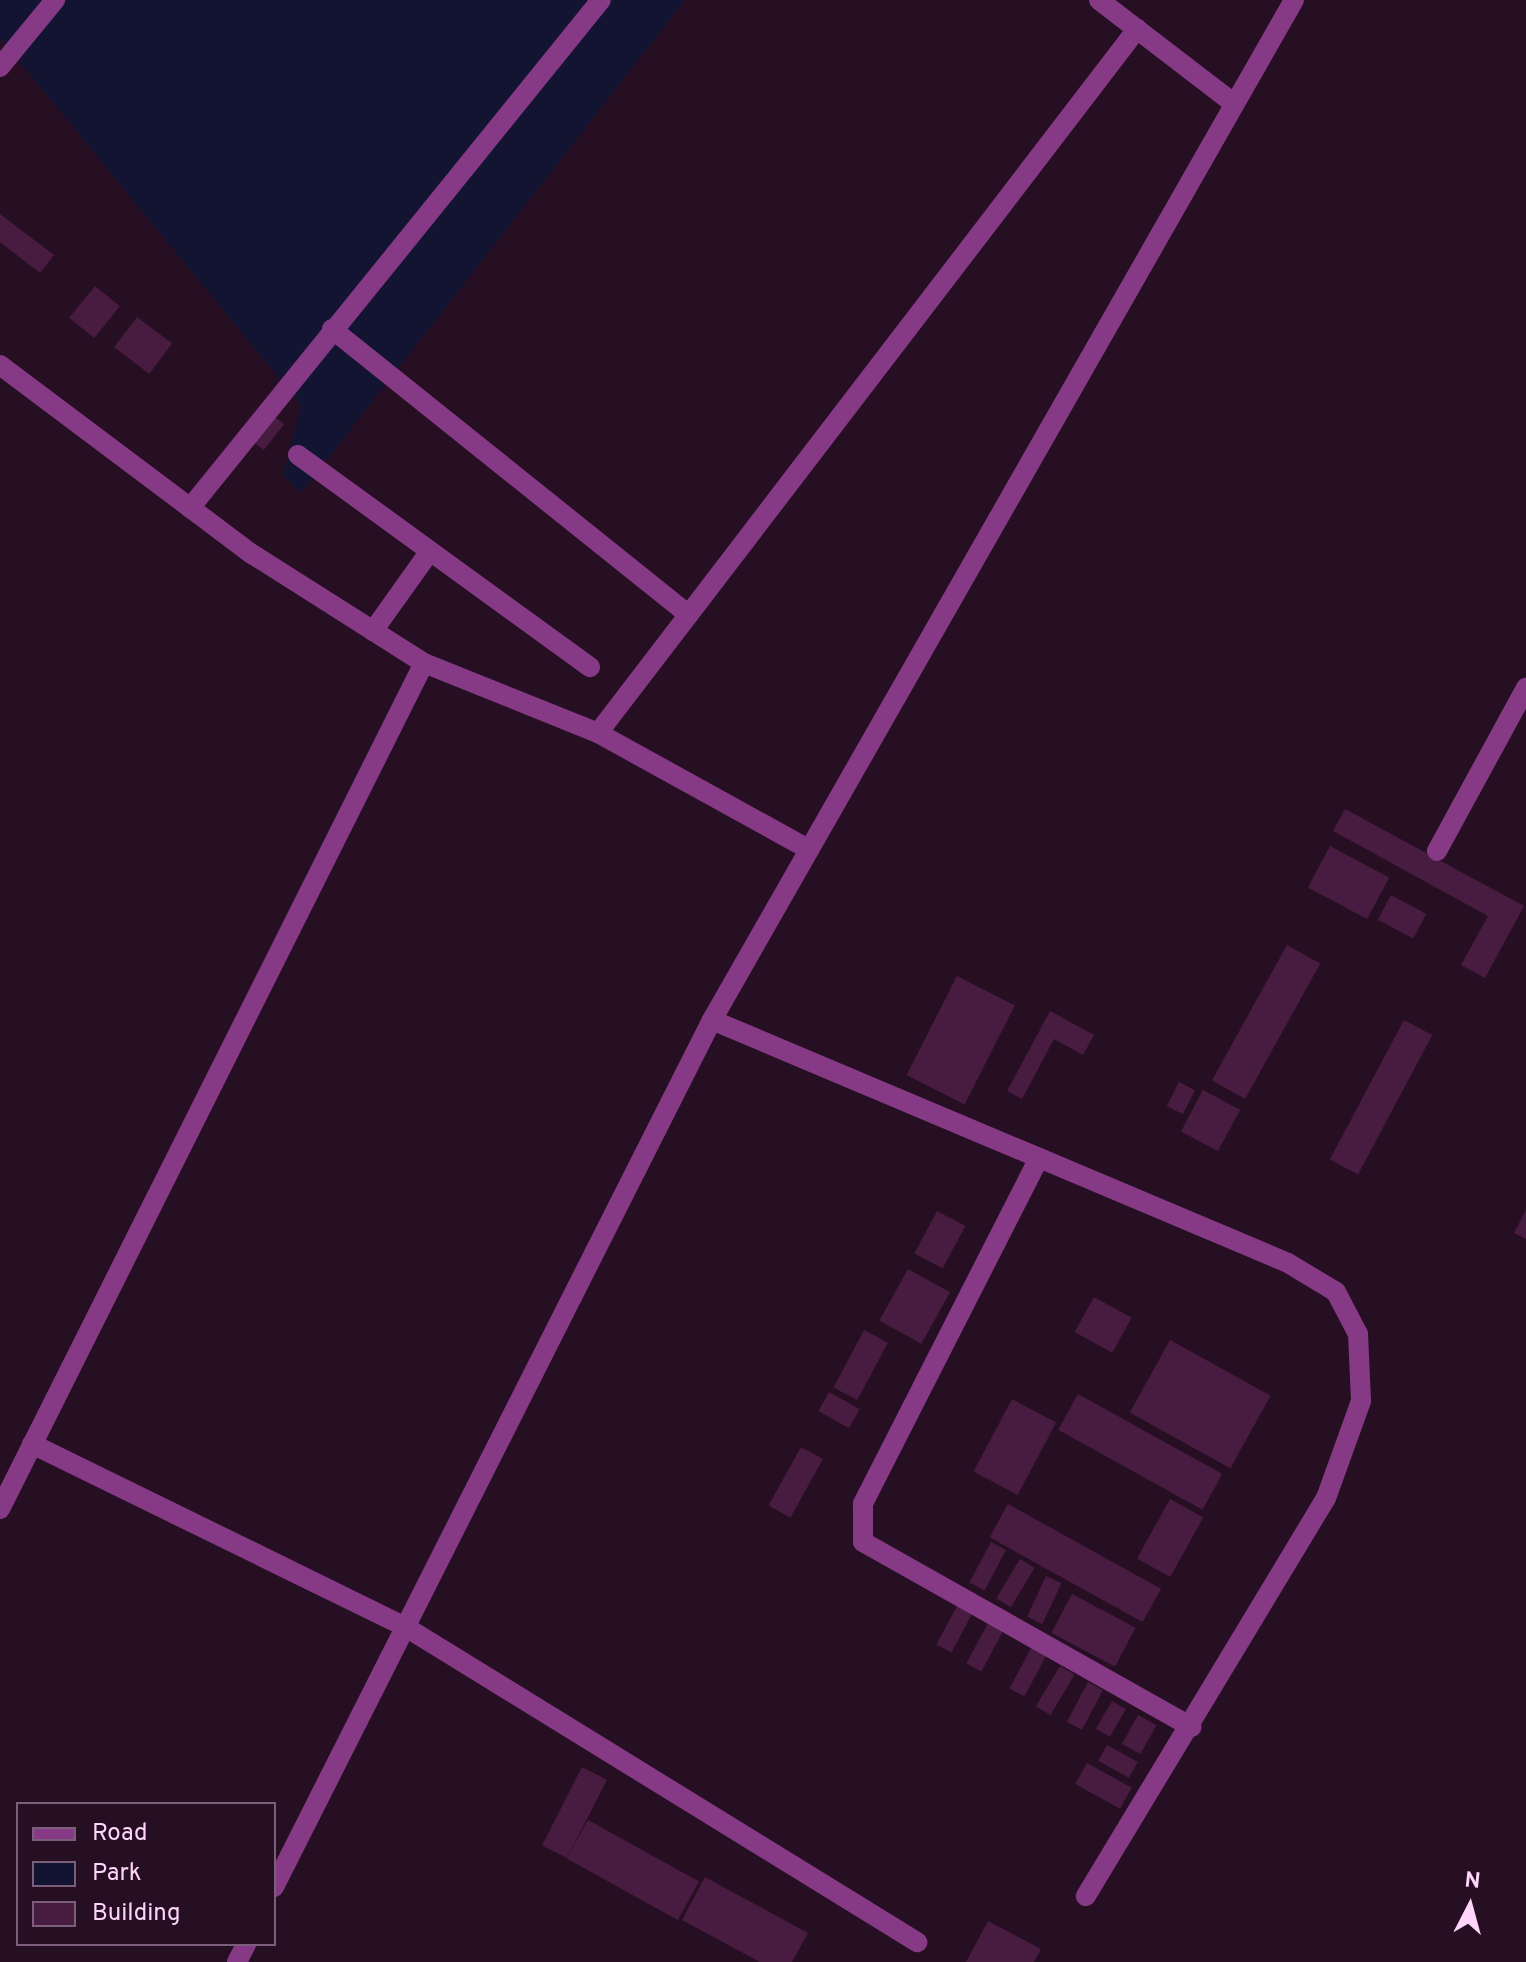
<!DOCTYPE html>
<style>
body{margin:0}
#map{position:relative;width:1526px;height:1962px;overflow:hidden;background:#270f23;font-family:Overpass,sans-serif}
div>[style]{position:absolute}
[style*='--x']{left:calc(var(--x)*1px);top:calc(var(--y)*1px);width:calc(var(--w)*1px);rotate:calc(var(--a)*1deg)}
.green>*{inset:0;background:#121431}
.building>*{inset:0;background:#481b40;transform-origin:0 0}
.minor>*{height:20px;margin:-10px;padding:0 10px;transform-origin:10px;border-radius:10px;background:#863a86}
span{translate:-50% -50%;white-space:nowrap;text-align:center;line-height:1.15;-webkit-text-stroke:8px #270f23;paint-order:stroke}
.legend{position:absolute;left:16px;top:1802px;width:260px;height:144px;box-sizing:border-box;background:#270f23;border:2px solid #7d5e7a;margin:0;padding:10px 14px;list-style:none;font-size:24px;color:#ffd5fc}
.legend li{display:flex;align-items:center;gap:16px;height:40px}
.legend b{width:40px;border:2px solid #7d5e7a}
.north{position:absolute;left:1430px;top:1866px;width:80px;height:80px;-webkit-text-stroke:6px #270f23;paint-order:stroke;rotate:6deg;font-size:22px;font-weight:700;line-height:32px;text-align:center;color:#ffd5fc}
.north::after{content:'';display:block;margin:auto;width:28px;height:36px;background:#ffd5fc;clip-path:polygon(50% 0,100% 100%,50% 72%,0 100%)}
</style>
<div id="map">
<div class="green">
<div style="clip-path:polygon(0 0,685px 0,301px 493px,283px 475px,301px 405px,0 38px)"></div>
</div>
<div class="building">
<div style="clip-path:polygon(0 214px,54px 255px,40px 273px,0 242px)"></div>
<div style="left:95px;top:286px;width:32px;height:41px;rotate:39deg"></div>
<div style="left:137px;top:317px;width:44px;height:38px;rotate:37deg"></div>
<div style="left:270px;top:413px;width:18px;height:33px;rotate:38deg"></div>
<div style="clip-path:polygon(1345px 809px,1524px 906px,1485px 978px,1461px 965px,1488px 916px,1333px 831px)"></div>
<div style="left:1330px;top:846px;width:67px;height:47px;rotate:28deg"></div>
<div style="left:1391px;top:895px;width:40px;height:28px;rotate:28deg"></div>
<div style="left:1287px;top:945px;width:38px;height:155px;rotate:29deg"></div>
<div style="left:957px;top:976px;width:65px;height:111px;rotate:27deg"></div>
<div style="clip-path:polygon(1050px 1011px,1094px 1035px,1083px 1055px,1054px 1039px,1022px 1099px,1007px 1091px)"></div>
<div style="left:1404px;top:1020px;width:32px;height:158px;rotate:28deg"></div>
<div style="left:1179px;top:1082px;width:18px;height:27px;rotate:27deg"></div>
<div style="left:1203px;top:1090px;width:42px;height:47px;rotate:28deg"></div>
<div style="clip-path:polygon(1526px 1210px,1526px 1239px,1514px 1233px)"></div>
<div style="left:937px;top:1211px;width:32px;height:48px;rotate:28deg"></div>
<div style="left:908px;top:1269px;width:48px;height:59px;rotate:29deg"></div>
<div style="left:1094px;top:1297px;width:43px;height:40px;rotate:29deg"></div>
<div style="left:864px;top:1330px;width:27px;height:65px;rotate:28deg"></div>
<div style="left:1170px;top:1340px;width:115px;height:83px;rotate:29deg"></div>
<div style="left:829px;top:1392px;width:35px;height:22px;rotate:29deg"></div>
<div style="left:1078px;top:1394px;width:165px;height:41px;rotate:29deg"></div>
<div style="left:1012px;top:1399px;width:50px;height:82px;rotate:28deg"></div>
<div style="left:801px;top:1447px;width:25px;height:67px;rotate:29deg"></div>
<div style="left:1170px;top:1499px;width:38px;height:68px;rotate:29deg"></div>
<div style="left:1008px;top:1504px;width:175px;height:38px;rotate:29deg"></div>
<div style="left:991px;top:1542px;width:17px;height:46px;rotate:28deg"></div>
<div style="left:1020px;top:1559px;width:17px;height:46px;rotate:31deg"></div>
<div style="left:1046px;top:1576px;width:17px;height:45px;rotate:25deg"></div>
<div style="left:1072px;top:1594px;width:72px;height:44px;rotate:28deg"></div>
<div style="left:958px;top:1604px;width:17px;height:46px;rotate:28deg"></div>
<div style="left:988px;top:1623px;width:17px;height:46px;rotate:28deg"></div>
<div style="left:1031px;top:1648px;width:17px;height:46px;rotate:28deg"></div>
<div style="left:1060px;top:1666px;width:17px;height:47px;rotate:31deg"></div>
<div style="left:1088px;top:1682px;width:17px;height:45px;rotate:28deg"></div>
<div style="left:1112px;top:1701px;width:16px;height:32px;rotate:30deg"></div>
<div style="left:1138px;top:1715px;width:21px;height:33px;rotate:29deg"></div>
<div style="left:1107px;top:1745px;width:35px;height:18px;rotate:29deg"></div>
<div style="left:1087px;top:1763px;width:51px;height:24px;rotate:29deg"></div>
<div style="left:582px;top:1767px;width:28px;height:88px;rotate:27deg"></div>
<div style="left:588px;top:1820px;width:127px;height:44px;rotate:29deg"></div>
<div style="clip-path:polygon(705px 1877px,808px 1933px,792px 1962px,760px 1962px,682px 1920px)"></div>
<div style="clip-path:polygon(988px 1921px,1041px 1949px,1034px 1962px,966px 1962px)"></div>
</div>
<div class="minor">
<div style="--x:1099;--y:0;--w:168;--a:37.5"></div>
<div style="--x:0;--y:67;--w:87;--a:-50.6"></div>
<div style="--x:332;--y:329;--w:457;--a:38.7"></div>
<div style="--x:0;--y:365;--w:315;--a:36.9"></div>
<div style="--x:252;--y:554;--w:204;--a:32.4"></div>
<div style="--x:424;--y:663;--w:188;--a:21.9"></div>
<div style="--x:598;--y:733;--w:887;--a:-52.56"></div>
<div style="--x:298;--y:455;--w:361;--a:36"></div>
<div style="--x:190;--y:508;--w:653;--a:-51.03"></div>
<div style="--x:373;--y:631;--w:95;--a:-54.5"></div>
<div style="--x:598;--y:733;--w:240;--a:28.9"></div>
<div style="--x:1437;--y:851;--w:186;--a:-61.4"></div>
<div style="--x:712;--y:1020;--w:625;--a:22.87"></div>
<div style="--x:1288;--y:1263;--w:56;--a:31.1"></div>
<div style="--x:1336;--y:1292;--w:47;--a:62.4"></div>
<div style="--x:1358;--y:1334;--w:67;--a:87.4"></div>
<div style="--x:1361;--y:1401;--w:103;--a:109.8"></div>
<div style="--x:1326;--y:1498;--w:465;--a:121.1"></div>
<div style="--x:1039;--y:1158;--w:388;--a:117"></div>
<div style="--x:863;--y:1504;--w:38;--a:90"></div>
<div style="--x:863;--y:1542;--w:377;--a:29.4"></div>
<div style="--x:32;--y:1444;--w:414;--a:26.1"></div>
<div style="--x:404;--y:1626;--w:603;--a:31.63"></div>
<div style="--x:0;--y:1509;--w:946;--a:-63.38"></div>
<div style="--x:274;--y:1887;--w:971;--a:-63.2"></div>
<div style="--x:712;--y:1020;--w:1174;--a:-60.29"></div>
<div style="--x:237;--y:1962;--w:20;--a:-63"></div>
</div>
<ul class="legend">
<li><b style="height:10px;background:#863a86"></b>Road</li>
<li><b style="height:22px;background:#121431"></b>Park</li>
<li><b style="height:22px;background:#481b40"></b>Building</li>
</ul>
<div class="north">N</div>
</div>
